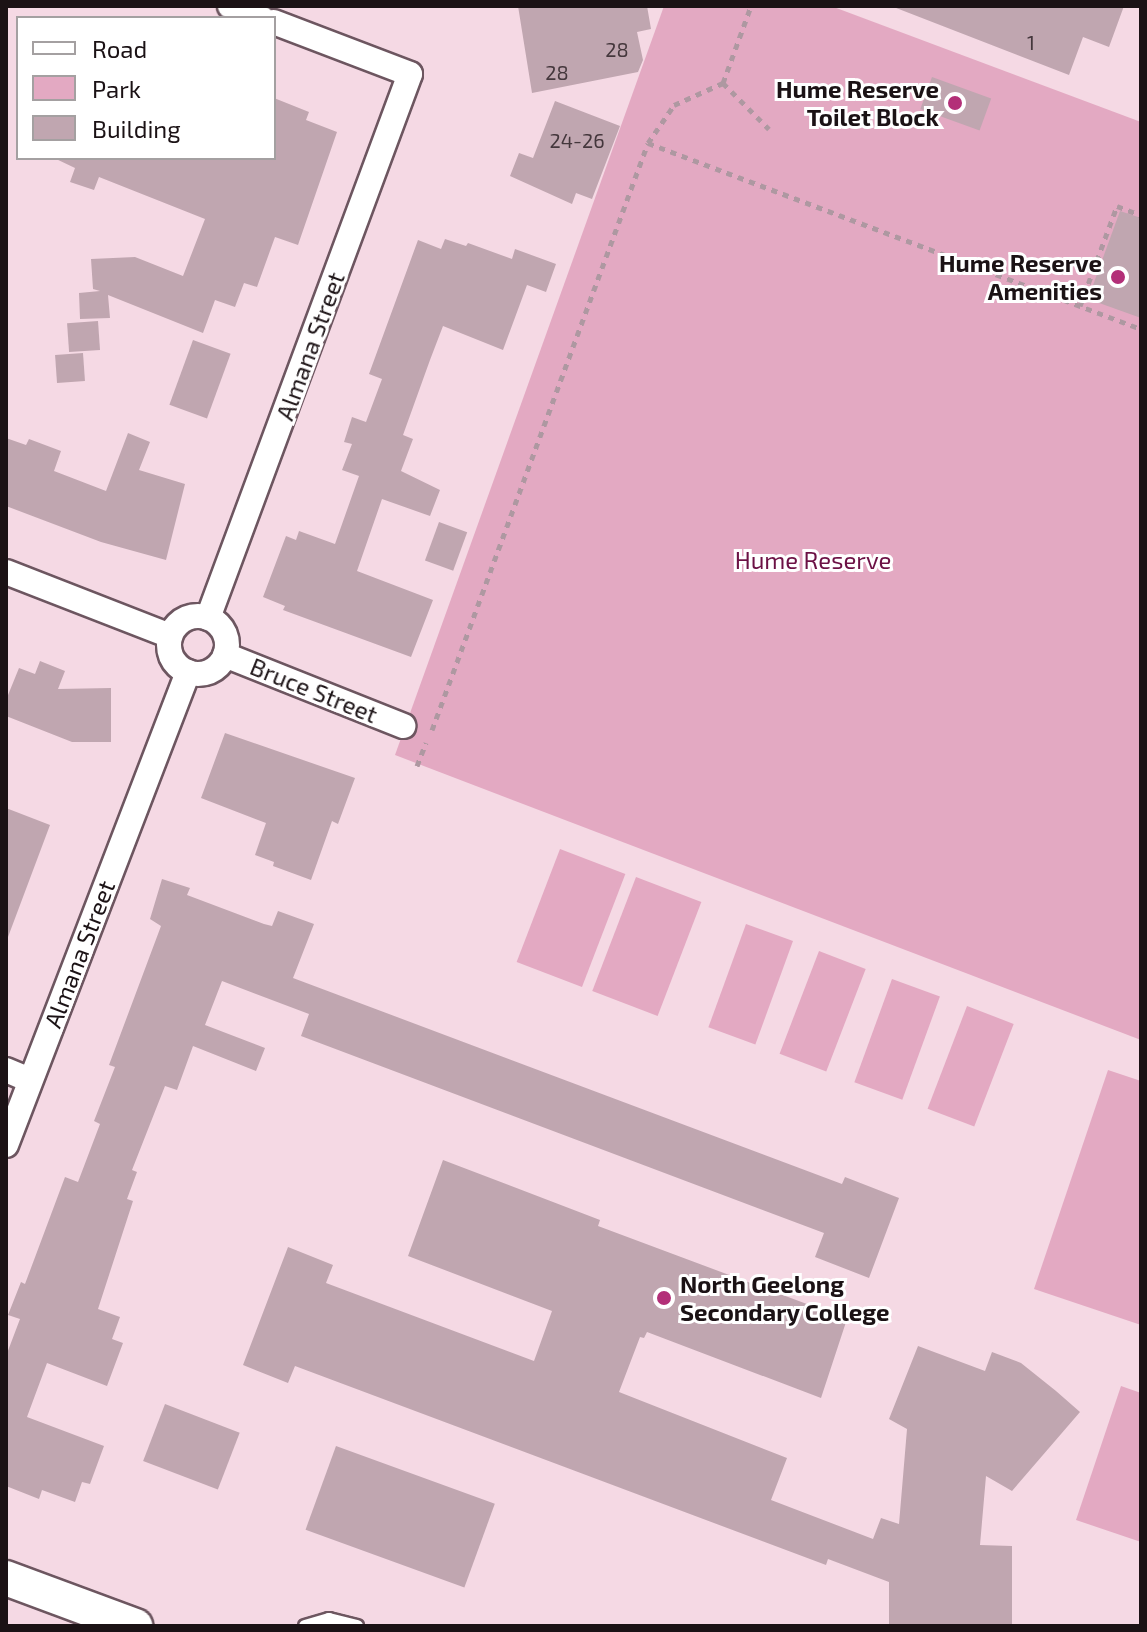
<!DOCTYPE html>
<style>
body{margin:0}
#map{position:relative;width:1147px;height:1632px;overflow:hidden;background:#f5d9e4;font-family:"Exo 2",sans-serif}
div>[style]{position:absolute}
[style*='--x']{left:calc(var(--x)*1px);top:calc(var(--y)*1px);width:calc(var(--w)*1px);rotate:calc(var(--a)*1deg)}
.green>*{inset:0;background:#e3a9c2;transform-origin:0 0}
.building>*{inset:0;background:#c0a6b0;transform-origin:0 0}
.path>*{height:5px;margin-top:-2.5px;transform-origin:0;background:repeating-linear-gradient(90deg,#ae98a1 0 6px,transparent 0 12px)}
.roads{filter:drop-shadow(2px 0 #6d5660) drop-shadow(-2px 0 #6d5660) drop-shadow(0 2px #6d5660) drop-shadow(0 -2px #6d5660)}
.service>*{height:12px;margin:-6px;padding:0 6px;transform-origin:6px;border-radius:6px;background:#fff}
.minor>*{height:24px;margin:-12px;padding:0 12px;transform-origin:12px;border-radius:12px;background:#fff}
.minor>.ring{margin:-12px;padding:0;box-sizing:content-box;background:none;border:24px solid #fff;border-radius:50%}
.secondary>*{height:34px;margin:-17px;padding:0 17px;transform-origin:17px;border-radius:17px;background:#fff}
.dots>*{width:22px;height:22px;translate:-50% -50%;box-sizing:border-box;border:4px solid #fff;border-radius:50%}
span{translate:-50% -50%;white-space:nowrap;text-align:center;line-height:1.15;-webkit-text-stroke:6px #fff;paint-order:stroke}
.number-label{font-size:20px;color:#44373c}
.number-label span{-webkit-text-stroke-width:0}
.poi-label{font-size:24px;color:#1b1215;font-weight:700}
.right{translate:-100% -50%;text-align:right}
.left{translate:0 -50%;text-align:left}
.street-label{font-size:24px;color:#1b1215}
.park-label{font-size:24px;color:#6c1145}
.frame{position:absolute;inset:0;border:8px solid #1b1215;pointer-events:none}
.legend{position:absolute;left:16px;top:16px;width:260px;height:144px;box-sizing:border-box;background:#fff;border:2px solid #a4a0a1;margin:0;padding:10px 14px;list-style:none;font-size:24px;color:#1b1215}
.legend li{display:flex;align-items:center;gap:16px;height:40px}
.legend b{width:40px;border:2px solid #a4a0a1}
</style>
<div id="map">
<div class="green">
<div style="clip-path:polygon(664px 6px,831px 6px,1141px 122px,1141px 1040px,395px 755px)"></div>
<div style="left:560px;top:849px;width:70px;height:121px;rotate:21deg"></div>
<div style="left:636px;top:877px;width:70px;height:122px;rotate:21deg"></div>
<div style="left:746px;top:924px;width:50px;height:110px;rotate:20deg"></div>
<div style="left:819px;top:951px;width:50px;height:110px;rotate:21deg"></div>
<div style="left:892px;top:979px;width:51px;height:110px;rotate:20deg"></div>
<div style="left:967px;top:1006px;width:50px;height:110px;rotate:21deg"></div>
<div style="clip-path:polygon(1108px 1070px,1141px 1081px,1141px 1325px,1034px 1289px)"></div>
<div style="clip-path:polygon(1121px 1386px,1141px 1393px,1141px 1542px,1076px 1520px)"></div>
</div>
<div class="building">
<div style="clip-path:polygon(518px 6px,647px 6px,651px 29px,637px 32px,643px 60px,638px 72px,532px 93px)"></div>
<div style="clip-path:polygon(891px 6px,1124px 6px,1109px 47px,1083px 37px,1069px 75px)"></div>
<div style="left:932px;top:77px;width:63px;height:34px;rotate:20deg"></div>
<div style="clip-path:polygon(274px 98px,309px 112px,306px 120px,337px 132px,298px 245px,275px 237px,257px 287px,244px 283px,235px 307px,215px 300px,203px 333px,108px 295px,110px 318px,80px 319px,79px 293px,100px 291px,93px 289px,91px 259px,135px 257px,183px 276px,205px 219px,99px 177px,94px 190px,70px 182px,75px 168px,54px 158px,274px 158px)"></div>
<div style="clip-path:polygon(555px 101px,620px 126px,592px 199px,576px 193px,572px 204px,510px 176px,519px 153px,533px 158px)"></div>
<div style="clip-path:polygon(1120px 211px,1141px 218px,1141px 318px,1088px 299px)"></div>
<div style="clip-path:polygon(445px 239px,466px 246px,468px 243px,512px 259px,515px 249px,556px 264px,546px 292px,527px 285px,503px 350px,443px 326px,430px 360px,403px 435px,413px 439px,401px 471px,440px 490px,430px 516px,382px 499px,357px 571px,433px 600px,411px 657px,283px 610px,285px 606px,263px 597px,286px 536px,296px 540px,299px 531px,335px 544px,359px 476px,342px 470px,352px 444px,344px 442px,352px 417px,366px 422px,382px 379px,369px 374px,418px 240px,441px 249px)"></div>
<div style="left:98px;top:321px;width:29px;height:31px;rotate:86deg"></div>
<div style="left:193px;top:340px;width:40px;height:69px;rotate:20deg"></div>
<div style="left:83px;top:353px;width:28px;height:28px;rotate:86deg"></div>
<div style="clip-path:polygon(128px 433px,150px 442px,139px 470px,185px 484px,166px 560px,101px 542px,6px 506px,6px 438px,26px 445px,29px 439px,61px 451px,54px 471px,106px 491px)"></div>
<div style="left:439px;top:522px;width:30px;height:41px;rotate:20deg"></div>
<div style="clip-path:polygon(40px 661px,65px 671px,58px 689px,111px 688px,111px 742px,72px 742px,6px 716px,6px 700px,19px 668px,35px 674px)"></div>
<div style="clip-path:polygon(225px 733px,355px 778px,338px 824px,332px 821px,311px 880px,273px 866px,274px 862px,255px 855px,266px 823px,201px 798px)"></div>
<div style="clip-path:polygon(6px 808px,50px 825px,8px 937px,6px 937px)"></div>
<div style="clip-path:polygon(162px 879px,190px 888px,187px 895px,264px 924px,272px 926px,278px 911px,314px 924px,293px 978px,842px 1184px,845px 1177px,899px 1198px,869px 1278px,815px 1257px,824px 1233px,301px 1036px,309px 1014px,222px 981px,205px 1025px,265px 1048px,256px 1071px,193px 1046px,177px 1090px,165px 1086px,132px 1170px,137px 1172px,127px 1199px,133px 1201px,98px 1309px,120px 1317px,112px 1339px,123px 1343px,107px 1386px,47px 1363px,27px 1417px,104px 1446px,90px 1484px,82px 1482px,75px 1502px,42px 1490px,39px 1499px,6px 1486px,6px 1356px,20px 1319px,8px 1315px,21px 1282px,25px 1284px,65px 1177px,78px 1182px,100px 1124px,94px 1121px,115px 1067px,109px 1065px,161px 926px,150px 919px)"></div>
<div style="clip-path:polygon(443px 1160px,600px 1220px,598px 1226px,847px 1319px,821px 1398px,647px 1332px,644px 1338px,640px 1337px,619px 1392px,787px 1458px,771px 1500px,873px 1539px,881px 1518px,899px 1524px,907px 1429px,889px 1419px,918px 1346px,985px 1371px,992px 1352px,1021px 1363px,1056px 1391px,1080px 1412px,1012px 1491px,986px 1476px,980px 1545px,1012px 1546px,1012px 1626px,889px 1626px,889px 1582px,828px 1559px,826px 1565px,295px 1366px,288px 1383px,243px 1365px,288px 1247px,333px 1265px,326px 1283px,534px 1361px,552px 1311px,408px 1256px)"></div>
<div style="left:165px;top:1404px;width:80px;height:61px;rotate:21deg"></div>
<div style="left:336px;top:1446px;width:169px;height:89px;rotate:20deg"></div>
</div>
<div class="path">
<div style="--x:723;--y:83;--w:65;--a:45"></div>
<div style="--x:648;--y:143;--w:527;--a:20.67"></div>
<div style="--x:1080;--y:306;--w:107;--a:-69.7"></div>
<div style="--x:1117;--y:206;--w:26;--a:21"></div>
<div style="--x:432;--y:730;--w:625;--a:-69.8"></div>
<div style="--x:648;--y:143;--w:46;--a:-55.6"></div>
<div style="--x:674;--y:105;--w:54;--a:-24.2"></div>
<div style="--x:723;--y:83;--w:82;--a:-70"></div>
<div style="--x:417;--y:766;--w:25;--a:-69"></div>
</div>
<div class="roads">
<div class="service">
<div style="--x:305;--y:1626;--w:25;--a:-16"></div>
<div style="--x:329;--y:1619;--w:29;--a:14"></div>
</div>
<div class="minor">
<div style="--x:230;--y:6;--w:34;--a:21"></div>
<div style="--x:6;--y:572;--w:176;--a:21.3"></div>
<div class="ring" style="left:169px;top:616px;width:34px;height:34px"></div>
<div style="--x:208;--y:618;--w:580;--a:-69.63"></div>
<div style="--x:410;--y:74;--w:146;--a:-159.1"></div>
<div style="--x:225;--y:655;--w:192;--a:21.7"></div>
<div style="--x:6;--y:1070;--w:26;--a:23"></div>
<div style="--x:6;--y:1145;--w:507;--a:-68.95"></div>
</div>
<div class="secondary">
<div style="--x:6;--y:1578;--w:138;--a:20.4"></div>
</div>
</div>
<div class="dots">
<div style="left:955px;top:103px;background:#b32f78"></div>
<div style="left:1118px;top:277px;background:#b32f78"></div>
<div style="left:664px;top:1298px;background:#b32f78"></div>
</div>
<div class="number-label">
<span style="left:1031px;top:42px">1</span>
<span style="left:617px;top:49px">28</span>
<span style="left:557px;top:72px">28</span>
<span style="left:577px;top:140px">24-26</span>
</div>
<div class="poi-label">
<span class="right" style="left:939px;top:103px">Hume Reserve<br>Toilet Block</span>
<span class="right" style="left:1102px;top:277px">Hume Reserve<br>Amenities</span>
<span class="left" style="left:680px;top:1298px">North Geelong<br>Secondary College</span>
</div>
<div class="street-label">
<span style="left:310px;top:346px;rotate:-70deg">Almana Street</span>
<span style="left:314px;top:690px;rotate:22deg">Bruce Street</span>
<span style="left:79px;top:954px;rotate:-69deg">Almana Street</span>
</div>
<div class="park-label">
<span style="left:813px;top:560px">Hume Reserve</span>
</div>
<div class="frame"></div>
<ul class="legend">
<li><b style="height:10px;background:#fff"></b>Road</li>
<li><b style="height:22px;background:#e3a9c2"></b>Park</li>
<li><b style="height:22px;background:#c0a6b0"></b>Building</li>
</ul>
</div>
